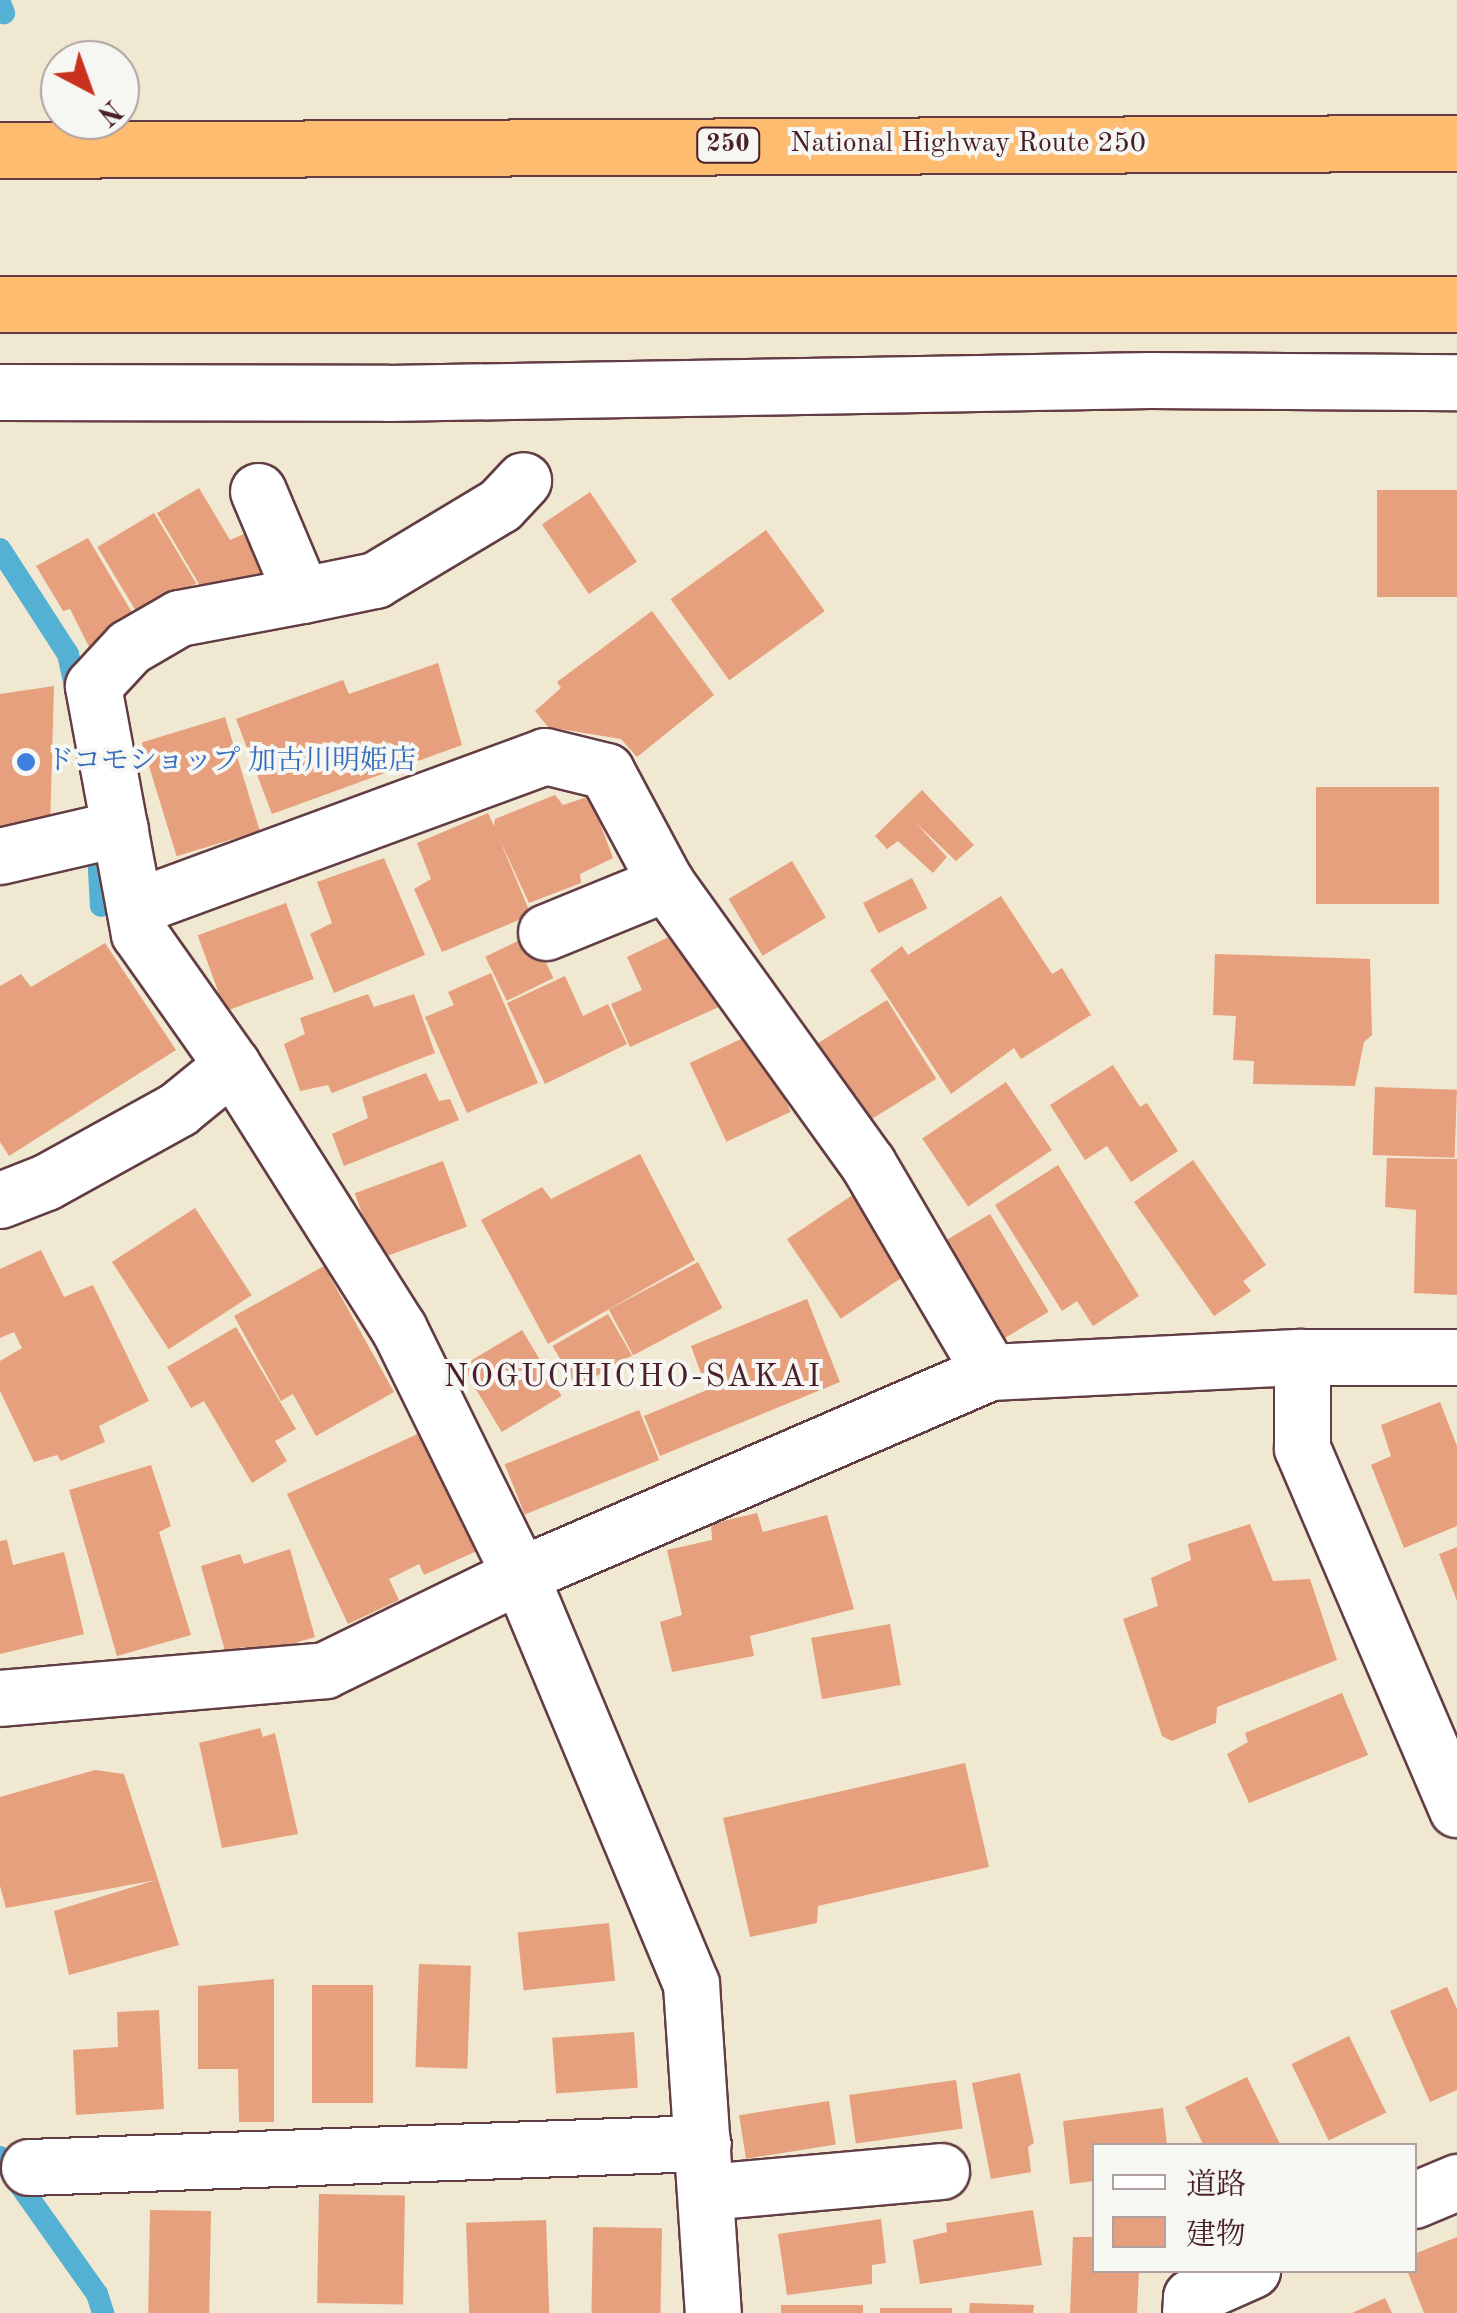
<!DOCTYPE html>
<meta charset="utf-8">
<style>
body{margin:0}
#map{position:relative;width:1457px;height:2313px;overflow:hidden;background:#f0e8d1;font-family:"Old Standard TT","Noto Serif JP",serif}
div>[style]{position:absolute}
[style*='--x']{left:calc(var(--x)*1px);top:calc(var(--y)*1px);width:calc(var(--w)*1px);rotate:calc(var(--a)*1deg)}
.stream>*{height:22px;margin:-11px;padding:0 11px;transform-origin:11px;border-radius:11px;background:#54b1d3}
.building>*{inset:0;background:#e6a07d;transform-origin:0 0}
.roads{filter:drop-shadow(2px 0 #633d44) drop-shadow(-2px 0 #633d44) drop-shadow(0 2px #633d44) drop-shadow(0 -2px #633d44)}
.minor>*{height:55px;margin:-27.5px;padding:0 27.5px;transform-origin:27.5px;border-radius:27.5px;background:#fff}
.highway>*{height:55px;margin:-27.5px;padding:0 27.5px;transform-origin:27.5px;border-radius:27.5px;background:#fdbc70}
.dots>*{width:28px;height:28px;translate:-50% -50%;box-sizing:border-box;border:5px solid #f6f6f2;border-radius:50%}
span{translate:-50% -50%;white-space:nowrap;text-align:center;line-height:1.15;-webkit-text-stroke:8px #f6f6f2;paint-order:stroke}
.shield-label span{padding:2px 8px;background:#f6f6f2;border:2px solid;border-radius:8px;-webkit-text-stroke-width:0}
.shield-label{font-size:25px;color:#4a1f2b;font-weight:700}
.street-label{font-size:28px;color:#4a1f2b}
.shop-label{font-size:28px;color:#366cbe}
.left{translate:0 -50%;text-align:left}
.quarter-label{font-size:32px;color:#4a1f2b;letter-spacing:2.5px}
.legend{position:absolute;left:1092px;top:2143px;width:325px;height:130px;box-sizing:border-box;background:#f6f6f2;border:2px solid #b1a0a2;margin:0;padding:12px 18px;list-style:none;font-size:30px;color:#4a1f2b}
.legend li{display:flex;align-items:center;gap:20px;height:50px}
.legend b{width:50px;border:2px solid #b1a0a2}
.north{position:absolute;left:40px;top:40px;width:100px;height:100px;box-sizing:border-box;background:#f6f6f2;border:2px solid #b1a0a2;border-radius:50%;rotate:139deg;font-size:28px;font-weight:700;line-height:40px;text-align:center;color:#4a1f2b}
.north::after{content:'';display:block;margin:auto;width:35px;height:45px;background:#c8321e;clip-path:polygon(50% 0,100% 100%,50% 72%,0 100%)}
</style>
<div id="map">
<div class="stream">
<div style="--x:0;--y:3;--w:11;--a:68"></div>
<div style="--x:0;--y:549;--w:125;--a:57.1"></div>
<div style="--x:68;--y:654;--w:47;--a:77.7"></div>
<div style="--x:97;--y:835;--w:71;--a:86.8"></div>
<div style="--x:0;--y:2157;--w:168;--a:54.7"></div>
<div style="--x:97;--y:2294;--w:20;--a:72"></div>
</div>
<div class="building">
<div style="clip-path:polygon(199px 488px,230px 540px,244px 534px,267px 576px,206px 596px,157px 513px)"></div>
<div style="left:1457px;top:490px;width:107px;height:80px;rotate:90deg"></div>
<div style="left:590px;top:492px;width:84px;height:58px;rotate:56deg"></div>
<div style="left:154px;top:513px;width:82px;height:66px;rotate:59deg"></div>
<div style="left:766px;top:530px;width:100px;height:118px;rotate:54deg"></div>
<div style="clip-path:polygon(88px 538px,137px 621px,89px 647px,70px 609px,63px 611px,36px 566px)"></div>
<div style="clip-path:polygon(652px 611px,714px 695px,637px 757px,621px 739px,548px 727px,535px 711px,561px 688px,557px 682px)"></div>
<div style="clip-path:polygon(438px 663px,462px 745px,272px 814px,236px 719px,343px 680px,349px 694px)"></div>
<div style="clip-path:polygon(54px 686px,50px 831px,0 844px,0 694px)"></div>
<div style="left:225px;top:717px;width:119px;height:87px;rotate:73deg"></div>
<div style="left:1439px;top:787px;width:117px;height:123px;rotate:90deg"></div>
<div style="clip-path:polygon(922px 790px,974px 845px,956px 861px,915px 822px,947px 857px,933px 873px,898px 841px,887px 849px,875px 836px)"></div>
<div style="clip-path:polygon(555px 795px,563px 805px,590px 796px,613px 858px,580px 874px,581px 883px,529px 903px,499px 838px,531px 915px,442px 952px,414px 889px,431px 879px,417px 843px,488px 813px,494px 826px,495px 819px)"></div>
<div style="clip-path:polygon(384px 858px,425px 955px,334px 993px,310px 934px,332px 923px,317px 882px)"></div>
<div style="left:792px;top:861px;width:66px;height:74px;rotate:59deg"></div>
<div style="left:912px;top:878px;width:34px;height:55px;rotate:63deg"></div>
<div style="clip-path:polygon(1001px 896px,1052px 974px,1062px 968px,1091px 1015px,1021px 1059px,1014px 1048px,951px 1094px,870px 970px,902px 946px,908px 955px)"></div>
<div style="left:286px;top:903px;width:81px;height:94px;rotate:70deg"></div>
<div style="clip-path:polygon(677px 933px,694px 970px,702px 965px,721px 1006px,630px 1047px,611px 1004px,642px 990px,627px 957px)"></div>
<div style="left:532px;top:934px;width:49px;height:52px;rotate:64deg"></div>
<div style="clip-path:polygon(105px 943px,176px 1050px,9px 1156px,0 1142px,0 986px,21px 974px,31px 987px)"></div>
<div style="clip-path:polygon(1215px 954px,1370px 959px,1372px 1035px,1364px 1042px,1355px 1086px,1253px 1084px,1254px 1061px,1233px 1060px,1236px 1016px,1213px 1015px)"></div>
<div style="clip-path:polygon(491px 973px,538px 1083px,467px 1113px,425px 1017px,454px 1005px,448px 992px)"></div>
<div style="clip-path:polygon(565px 976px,583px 1016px,608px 1004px,627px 1044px,545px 1084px,507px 1003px)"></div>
<div style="clip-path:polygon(368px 994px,374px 1007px,414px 994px,435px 1053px,332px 1093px,328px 1085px,300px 1091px,284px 1044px,305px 1034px,300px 1018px)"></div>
<div style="left:887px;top:1000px;width:93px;height:92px;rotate:58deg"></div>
<div style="left:754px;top:1033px;width:87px;height:71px;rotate:65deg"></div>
<div style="clip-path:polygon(1113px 1065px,1140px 1107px,1147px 1103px,1178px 1151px,1131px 1182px,1107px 1146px,1085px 1160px,1050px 1105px)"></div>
<div style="clip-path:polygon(426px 1073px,439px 1101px,450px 1099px,459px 1120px,344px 1166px,332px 1134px,368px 1118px,362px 1097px)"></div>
<div style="left:1006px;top:1082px;width:82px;height:101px;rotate:56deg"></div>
<div style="left:1375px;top:1087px;width:82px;height:68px;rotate:2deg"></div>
<div style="clip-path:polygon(640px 1154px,695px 1260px,548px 1344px,481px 1220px,542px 1187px,551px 1199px)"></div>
<div style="clip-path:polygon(1387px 1158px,1457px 1159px,1457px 1295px,1414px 1293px,1416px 1210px,1385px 1207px)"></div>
<div style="clip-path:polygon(1193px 1160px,1266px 1265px,1243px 1281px,1251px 1291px,1214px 1316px,1134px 1202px)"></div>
<div style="left:443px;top:1161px;width:70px;height:94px;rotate:70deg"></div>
<div style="clip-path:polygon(1058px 1165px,1139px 1296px,1093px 1326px,1077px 1301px,1062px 1311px,995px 1205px)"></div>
<div style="left:860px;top:1190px;width:96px;height:88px;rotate:56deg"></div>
<div style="left:195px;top:1208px;width:104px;height:99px;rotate:57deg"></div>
<div style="left:990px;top:1214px;width:114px;height:56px;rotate:59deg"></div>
<div style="clip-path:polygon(41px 1250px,64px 1297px,93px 1285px,149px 1401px,99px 1426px,105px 1442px,61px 1461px,57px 1455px,34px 1462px,0 1391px,0 1361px,22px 1348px,14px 1332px,0 1338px,0 1269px)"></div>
<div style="left:698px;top:1262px;width:52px;height:101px;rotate:62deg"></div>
<div style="clip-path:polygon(324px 1266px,394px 1392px,316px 1436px,293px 1394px,281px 1401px,234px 1316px)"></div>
<div style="clip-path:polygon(807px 1299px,840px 1382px,660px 1456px,644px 1416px,707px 1390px,691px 1346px)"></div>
<div style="left:608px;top:1314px;width:48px;height:64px;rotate:60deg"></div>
<div style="clip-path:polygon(236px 1327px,296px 1429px,275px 1441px,287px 1461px,252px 1483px,204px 1401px,191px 1408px,167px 1367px)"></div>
<div style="left:522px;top:1330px;width:77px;height:70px;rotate:59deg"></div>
<div style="clip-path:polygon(1440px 1402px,1457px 1446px,1457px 1526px,1404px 1548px,1371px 1465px,1391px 1456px,1381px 1425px)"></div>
<div style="left:639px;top:1410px;width:54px;height:145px;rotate:68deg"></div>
<div style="clip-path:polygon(424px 1431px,479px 1550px,424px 1575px,419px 1564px,389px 1579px,399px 1600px,348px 1624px,287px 1494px)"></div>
<div style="clip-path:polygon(151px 1465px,171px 1526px,159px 1532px,191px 1635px,117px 1656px,69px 1490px)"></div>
<div style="clip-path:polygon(757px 1513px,763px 1532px,827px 1515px,854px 1609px,750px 1636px,754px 1656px,672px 1672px,660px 1622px,682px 1615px,667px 1550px,712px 1540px,711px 1524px)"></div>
<div style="clip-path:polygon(1250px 1524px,1273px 1581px,1310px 1579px,1337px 1660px,1217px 1707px,1216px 1723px,1172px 1741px,1162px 1736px,1123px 1619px,1158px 1606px,1151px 1578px,1191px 1560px,1188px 1544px)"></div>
<div style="clip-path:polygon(7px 1540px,13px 1565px,64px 1552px,84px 1634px,0 1654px,0 1541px)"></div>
<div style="clip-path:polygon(1457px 1547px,1457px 1601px,1439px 1554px)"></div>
<div style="clip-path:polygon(290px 1549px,315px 1637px,247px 1657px,243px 1647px,225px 1651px,201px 1566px,240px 1554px,244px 1564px)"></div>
<div style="left:890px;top:1624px;width:62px;height:80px;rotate:80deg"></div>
<div style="clip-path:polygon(1342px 1693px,1368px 1755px,1249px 1803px,1227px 1754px,1248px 1742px,1245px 1733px)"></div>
<div style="clip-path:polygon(260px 1728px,263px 1737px,275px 1733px,298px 1834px,222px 1848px,199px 1743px)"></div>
<div style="clip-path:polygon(965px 1763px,989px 1867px,818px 1906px,817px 1923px,750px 1937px,723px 1818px)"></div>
<div style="clip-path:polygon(95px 1770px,124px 1774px,179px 1945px,69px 1975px,54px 1911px,156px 1880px,6px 1908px,0 1886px,0 1797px)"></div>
<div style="left:609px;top:1923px;width:58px;height:92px;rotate:84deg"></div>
<div style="left:419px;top:1964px;width:52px;height:103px;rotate:2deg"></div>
<div style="clip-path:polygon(274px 1979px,274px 2122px,239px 2122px,238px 2069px,198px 2069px,198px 1986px)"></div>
<div style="left:312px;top:1985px;width:61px;height:118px"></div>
<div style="clip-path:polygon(1447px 1987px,1457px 2009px,1457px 2090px,1430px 2102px,1390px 2011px)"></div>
<div style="clip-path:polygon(159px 2010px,164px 2109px,76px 2115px,73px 2050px,118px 2047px,117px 2012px)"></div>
<div style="left:634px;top:2032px;width:56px;height:82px;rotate:86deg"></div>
<div style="left:1349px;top:2036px;width:85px;height:64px;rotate:64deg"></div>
<div style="clip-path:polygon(1020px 2073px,1034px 2143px,1028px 2147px,1031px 2172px,991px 2179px,972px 2083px)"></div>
<div style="clip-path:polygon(1247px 2077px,1281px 2146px,1204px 2146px,1185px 2107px)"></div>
<div style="left:956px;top:2080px;width:49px;height:108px;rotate:82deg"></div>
<div style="left:829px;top:2101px;width:44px;height:91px;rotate:81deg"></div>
<div style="clip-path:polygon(1163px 2108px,1167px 2146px,1094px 2146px,1094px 2181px,1070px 2184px,1063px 2121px)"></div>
<div style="left:319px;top:2194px;width:86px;height:109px;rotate:1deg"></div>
<div style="left:150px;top:2210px;width:61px;height:103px;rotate:1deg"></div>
<div style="clip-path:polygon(1033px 2210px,1042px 2265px,920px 2284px,913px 2240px,947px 2232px,946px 2223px)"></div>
<div style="clip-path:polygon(881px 2219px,886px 2263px,872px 2265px,872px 2284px,787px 2295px,778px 2234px)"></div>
<div style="left:546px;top:2220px;width:93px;height:80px;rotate:88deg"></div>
<div style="left:593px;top:2227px;width:69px;height:86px;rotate:1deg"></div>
<div style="clip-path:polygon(1073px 2237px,1094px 2237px,1094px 2270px,1139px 2270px,1137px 2313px,1070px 2313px)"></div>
<div style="clip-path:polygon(1457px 2237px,1457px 2313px,1424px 2313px,1407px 2270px,1414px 2270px,1414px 2254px)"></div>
<div style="clip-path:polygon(1385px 2298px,1392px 2313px,1352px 2313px)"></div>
<div style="clip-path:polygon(970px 2303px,1034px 2305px,1033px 2313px,969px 2313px)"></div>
<div style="left:863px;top:2305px;width:8px;height:82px;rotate:90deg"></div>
<div style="left:880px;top:2308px;width:72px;height:5px"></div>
</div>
<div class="roads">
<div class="minor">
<div style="--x:0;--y:392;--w:388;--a:0.1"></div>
<div style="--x:388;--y:393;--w:762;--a:-0.98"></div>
<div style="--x:1150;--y:380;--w:307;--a:0.4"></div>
<div style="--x:258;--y:491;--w:113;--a:67.1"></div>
<div style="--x:302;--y:595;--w:125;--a:169.4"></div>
<div style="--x:179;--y:618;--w:58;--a:149.9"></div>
<div style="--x:129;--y:647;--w:53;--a:132.7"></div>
<div style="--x:93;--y:686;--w:251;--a:79.5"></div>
<div style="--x:139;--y:933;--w:161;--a:54.8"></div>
<div style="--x:232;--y:1065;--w:312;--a:57.7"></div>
<div style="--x:399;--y:1329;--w:274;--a:63.8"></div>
<div style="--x:520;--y:1575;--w:443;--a:67.3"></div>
<div style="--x:691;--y:1984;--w:330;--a:86.2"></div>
<div style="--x:302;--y:595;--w:75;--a:-11.6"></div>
<div style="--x:375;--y:580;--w:146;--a:-31"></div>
<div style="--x:500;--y:505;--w:34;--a:-47"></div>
<div style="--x:0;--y:856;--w:123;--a:-13.1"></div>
<div style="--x:135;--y:907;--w:437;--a:-20.2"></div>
<div style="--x:545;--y:756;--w:63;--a:13.8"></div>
<div style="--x:606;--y:771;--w:127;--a:61.8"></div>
<div style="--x:666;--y:883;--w:346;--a:54.3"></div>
<div style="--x:868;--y:1164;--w:241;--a:59.6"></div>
<div style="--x:546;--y:932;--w:130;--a:-22.2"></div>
<div style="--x:0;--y:1200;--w:49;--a:-21.4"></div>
<div style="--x:46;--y:1182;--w:151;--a:-28.9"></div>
<div style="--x:178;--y:1109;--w:70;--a:-39.2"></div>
<div style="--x:1302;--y:1357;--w:91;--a:90"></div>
<div style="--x:1302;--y:1448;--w:393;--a:66.8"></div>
<div style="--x:0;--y:1698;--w:326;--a:-4.9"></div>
<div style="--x:325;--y:1670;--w:217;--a:-26"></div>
<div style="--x:520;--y:1575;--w:512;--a:-23.36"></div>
<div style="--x:990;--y:1372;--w:312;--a:-2.8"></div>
<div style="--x:1302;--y:1357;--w:155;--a:0"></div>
<div style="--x:29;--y:2167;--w:674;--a:-2.04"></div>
<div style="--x:707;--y:2192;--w:235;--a:-5.1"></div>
<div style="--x:1414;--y:2200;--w:47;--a:-22.7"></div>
<div style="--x:1190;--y:2313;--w:16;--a:-86"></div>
<div style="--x:1191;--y:2297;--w:67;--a:-23.9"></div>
</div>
<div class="highway">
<div style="--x:0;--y:150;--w:1457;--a:-0.28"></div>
<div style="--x:0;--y:304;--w:1457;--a:0"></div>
</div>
</div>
<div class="dots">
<div style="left:26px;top:762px;background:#3f7fe0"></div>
</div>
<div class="shield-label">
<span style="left:728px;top:145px">250</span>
</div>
<div class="street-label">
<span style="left:968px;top:144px">National Highway Route 250</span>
</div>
<div class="shop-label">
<span class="left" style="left:46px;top:762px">ドコモショップ 加古川明姫店</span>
</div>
<div class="quarter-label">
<span style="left:633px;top:1378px">NOGUCHICHO-SAKAI</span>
</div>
<ul class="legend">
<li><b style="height:12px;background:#fff"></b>道路</li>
<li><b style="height:28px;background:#e6a07d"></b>建物</li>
</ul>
<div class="north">N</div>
</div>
